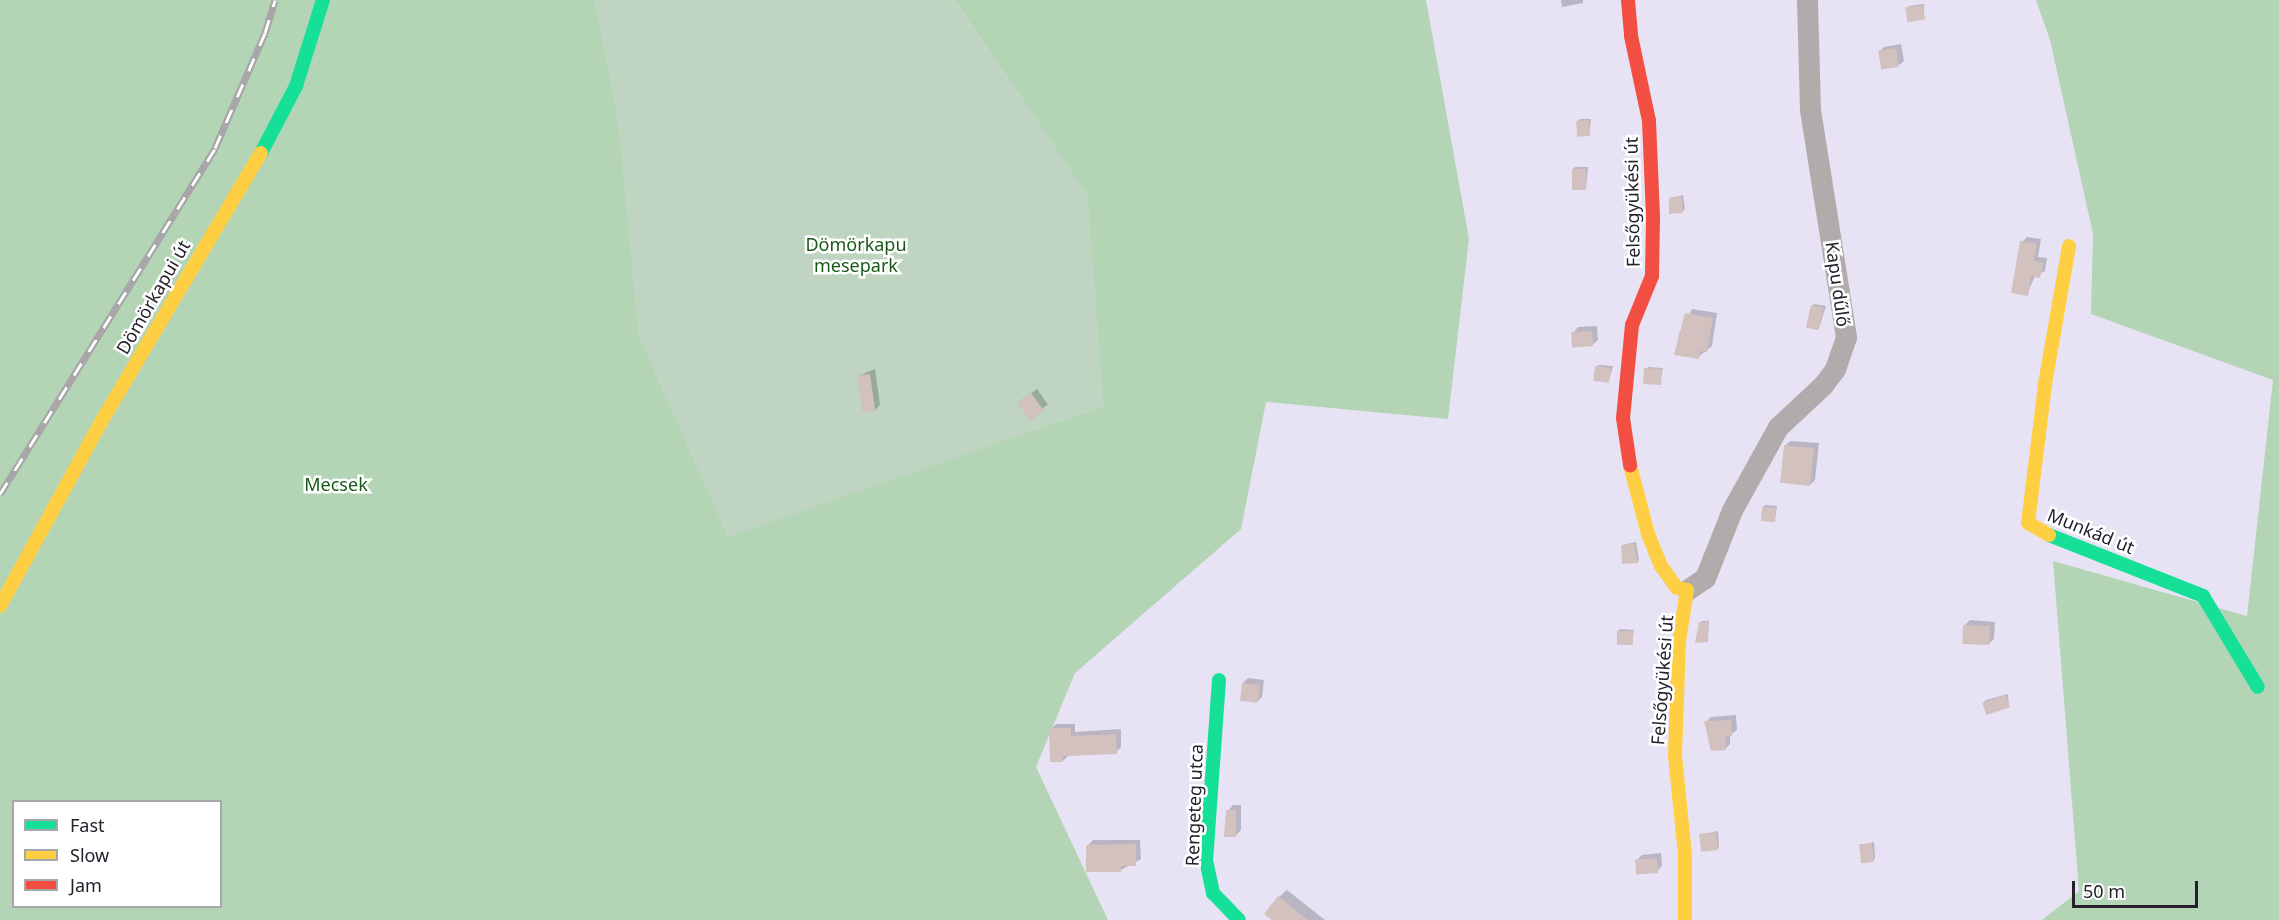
<!DOCTYPE html>
<meta charset="utf-8">
<style>
body{margin:0}
#map{position:relative;width:2279px;height:920px;overflow:hidden;background:#e8e3f4;font-family:"Noto Sans",sans-serif}
div>[style]{position:absolute}
[style*='--x']{left:calc(var(--x)*1px);top:calc(var(--y)*1px);width:calc(var(--w)*1px);rotate:calc(var(--a)*1deg)}
.green>*{inset:0;background:#bfd5c2}
.forest>*{inset:0;background:#b3d4b5}
.shadow>*{inset:0;background:#0003;transform-origin:0 0}
.building>*{inset:0;background:#d2c1be;transform-origin:0 0}
.street>*{height:21px;margin:-10.5px;padding:0 10.5px;transform-origin:10.5px;border-radius:10.5px;background:#b1acab}
.fast>*{height:14px;margin:-7px;padding:0 7px;transform-origin:7px;border-radius:7px;background:#16e098}
.slow>*{height:14px;margin:-7px;padding:0 7px;transform-origin:7px;border-radius:7px;background:#ffcf43}
.jam>*{height:14px;margin:-7px;padding:0 7px;transform-origin:7px;border-radius:7px;background:#f24e42}
.rail>*{height:7px;margin-top:-3.5px;transform-origin:0;background:repeating-linear-gradient(90deg,#fff 0 14px,#a8a3a9 0 28px);box-sizing:border-box;border-block:2px solid #a8a3a9}
span{translate:-50% -50%;white-space:nowrap;text-align:center;line-height:1.15;-webkit-text-stroke:5px #fff;paint-order:stroke}
.street-label{font-size:18px;color:#24202c}
.park-label{font-size:18px;color:#185917}
.legend{position:absolute;left:12px;top:800px;width:210px;height:108px;box-sizing:border-box;background:#fff;border:2px solid #a7a6ab;margin:0;padding:8px 10px;list-style:none;font-size:18px;color:#24202c}
.legend li{display:flex;align-items:center;gap:12px;height:30px}
.legend b{width:30px;border:2px solid #a7a6ab}
.scale{position:absolute;left:2072px;top:881px;width:126px;height:27px;box-sizing:border-box;border:3px solid #24202c;border-top:0;padding-left:8px;font-size:18px;line-height:21px;white-space:nowrap;color:#24202c;-webkit-text-stroke:4px #fff;paint-order:stroke}
</style>
<div id="map">
<div class="green">
<div style="clip-path:polygon(595px 0,955px 0,1087px 195px,1103px 406px,728px 538px,639px 336px,619px 124px)"></div>
</div>
<div class="forest">
<div style="clip-path:polygon(evenodd,0 0,595px 0,619px 124px,639px 336px,728px 537px,1103px 406px,1087px 195px,955px 0,1426px 0,1469px 239px,1448px 419px,1266px 402px,1241px 529px,1075px 673px,1036px 767px,1108px 920px,0 920px,0 0,14px 802px,220px 802px,220px 906px,14px 906px,14px 802px)"></div>
<div style="clip-path:polygon(2036px 0,2279px 0,2279px 920px,2042px 920px,2079px 891px,2053px 561px,2247px 616px,2273px 380px,2091px 314px,2093px 234px,2050px 40px)"></div>
</div>
<div class="shadow">
<div style="clip-path:polygon(1561px 0,1583px 0,1583px 3px,1562px 7px)"></div>
<div style="clip-path:polygon(1924px 4px,1924px 19px,1907px 8px,1909px 6px)"></div>
<div style="clip-path:polygon(1901px 44px,1904px 61px,1898px 66px,1879px 52px,1884px 47px)"></div>
<div style="clip-path:polygon(1580px 119px,1591px 119px,1589px 135px,1578px 121px)"></div>
<div style="clip-path:polygon(1575px 167px,1588px 167px,1586px 189px,1573px 169px)"></div>
<div style="clip-path:polygon(1683px 195px,1685px 209px,1683px 211px,1670px 198px)"></div>
<div style="clip-path:polygon(2027px 237px,2041px 239px,2038px 257px,2047px 258px,2045px 271px,2035px 276px,2027px 294px,2022px 242px)"></div>
<div style="clip-path:polygon(1814px 304px,1826px 306px,1819px 328px,1812px 306px)"></div>
<div style="clip-path:polygon(1692px 309px,1717px 313px,1712px 346px,1698px 357px,1676px 354px,1679px 334px)"></div>
<div style="clip-path:polygon(1597px 326px,1598px 340px,1592px 345px,1573px 333px,1578px 327px)"></div>
<div style="clip-path:polygon(1599px 365px,1613px 366px,1609px 380px,1596px 367px)"></div>
<div style="clip-path:polygon(1648px 367px,1663px 368px,1660px 383px,1646px 369px)"></div>
<div style="clip-path:polygon(875px 369px,880px 405px,875px 410px,858px 376px)"></div>
<div style="left:1037px;top:389px;width:19px;height:23px;rotate:55deg"></div>
<div style="clip-path:polygon(1790px 441px,1819px 443px,1815px 480px,1810px 485px,1785px 446px)"></div>
<div style="clip-path:polygon(1765px 505px,1777px 506px,1775px 520px,1763px 508px)"></div>
<div style="clip-path:polygon(1636px 542px,1639px 560px,1637px 562px,1622px 545px)"></div>
<div style="clip-path:polygon(1970px 620px,1995px 622px,1994px 639px,1989px 644px,1965px 625px)"></div>
<div style="clip-path:polygon(1702px 621px,1709px 621px,1708px 641px,1700px 623px)"></div>
<div style="clip-path:polygon(1620px 629px,1634px 630px,1632px 644px,1618px 631px)"></div>
<div style="clip-path:polygon(1248px 678px,1264px 680px,1262px 697px,1257px 702px,1243px 683px)"></div>
<div style="clip-path:polygon(2008px 694px,2009px 706px,1984px 702px,1986px 700px)"></div>
<div style="clip-path:polygon(1736px 715px,1737px 730px,1730px 735px,1730px 744px,1725px 749px,1706px 722px,1711px 717px)"></div>
<div style="clip-path:polygon(1056px 724px,1075px 724px,1075px 732px,1121px 729px,1121px 747px,1116px 752px,1068px 756px,1063px 761px,1051px 729px)"></div>
<div style="clip-path:polygon(1233px 805px,1241px 805px,1241px 830px,1236px 835px,1228px 811px)"></div>
<div style="clip-path:polygon(1718px 831px,1719px 847px,1717px 849px,1701px 835px)"></div>
<div style="clip-path:polygon(1093px 840px,1140px 840px,1141px 859px,1121px 870px,1088px 845px)"></div>
<div style="clip-path:polygon(1874px 842px,1875px 858px,1873px 861px,1860px 845px)"></div>
<div style="clip-path:polygon(1661px 853px,1662px 866px,1657px 871px,1637px 860px,1642px 855px)"></div>
<div style="clip-path:polygon(1287px 890px,1325px 920px,1275px 920px,1279px 897px)"></div>
</div>
<div class="building">
<div style="left:1923px;top:5px;width:15px;height:18px;rotate:82deg"></div>
<div style="left:1896px;top:48px;width:19px;height:18px;rotate:81deg"></div>
<div style="left:1589px;top:120px;width:16px;height:13px;rotate:86deg"></div>
<div style="left:1572px;top:169px;width:14px;height:21px"></div>
<div style="clip-path:polygon(1682px 196px,1683px 213px,1669px 214px,1669px 198px)"></div>
<div style="clip-path:polygon(2020px 241px,2037px 244px,2034px 261px,2043px 263px,2040px 278px,2031px 276px,2028px 296px,2011px 293px)"></div>
<div style="left:1811px;top:305px;width:13px;height:23px;rotate:13deg"></div>
<div style="clip-path:polygon(1685px 313px,1713px 318px,1707px 352px,1700px 351px,1699px 359px,1674px 355px)"></div>
<div style="left:1592px;top:331px;width:15px;height:21px;rotate:86deg"></div>
<div style="left:1595px;top:366px;width:16px;height:15px;rotate:7deg"></div>
<div style="left:1644px;top:368px;width:18px;height:16px;rotate:3deg"></div>
<div style="left:870px;top:374px;width:37px;height:13px;rotate:82deg"></div>
<div style="left:1031px;top:393px;width:22px;height:17px;rotate:54deg"></div>
<div style="left:1784px;top:445px;width:30px;height:38px;rotate:6deg"></div>
<div style="left:1762px;top:507px;width:14px;height:14px;rotate:4deg"></div>
<div style="clip-path:polygon(1634px 544px,1638px 563px,1622px 564px,1621px 545px)"></div>
<div style="clip-path:polygon(1699px 622px,1708px 622px,1708px 642px,1695px 643px)"></div>
<div style="left:1963px;top:625px;width:27px;height:19px;rotate:2deg"></div>
<div style="left:1617px;top:631px;width:16px;height:14px"></div>
<div style="left:1242px;top:683px;width:18px;height:18px;rotate:6deg"></div>
<div style="left:2006px;top:695px;width:13px;height:25px;rotate:72deg"></div>
<div style="clip-path:polygon(1731px 720px,1732px 736px,1725px 737px,1726px 750px,1711px 751px,1704px 721px)"></div>
<div style="clip-path:polygon(1049px 728px,1071px 728px,1071px 736px,1116px 734px,1117px 754px,1063px 756px,1063px 762px,1050px 762px)"></div>
<div style="clip-path:polygon(1226px 810px,1236px 810px,1236px 837px,1224px 837px)"></div>
<div style="left:1716px;top:832px;width:18px;height:17px;rotate:84deg"></div>
<div style="left:1872px;top:843px;width:19px;height:13px;rotate:84deg"></div>
<div style="clip-path:polygon(1136px 844px,1136px 866px,1121px 866px,1121px 872px,1086px 872px,1086px 845px)"></div>
<div style="left:1657px;top:858px;width:15px;height:22px;rotate:86deg"></div>
<div style="clip-path:polygon(1278px 896px,1308px 920px,1272px 920px,1264px 914px)"></div>
</div>
<div class="street">
<div style="--x:1687;--y:590;--w:22;--a:-34"></div>
<div style="--x:1705;--y:578;--w:73;--a:-68.3"></div>
<div style="--x:1732;--y:510;--w:95;--a:-61"></div>
<div style="--x:1778;--y:427;--w:62;--a:-43"></div>
<div style="--x:1823;--y:385;--w:20;--a:-53"></div>
<div style="--x:1835;--y:369;--w:34;--a:-71"></div>
<div style="--x:1846;--y:337;--w:231;--a:-99"></div>
<div style="--x:1810;--y:109;--w:109;--a:-91.6"></div>
</div>
<div class="fast">
<div style="--x:261;--y:153;--w:76;--a:-62.4"></div>
<div style="--x:296;--y:86;--w:90;--a:-72.6"></div>
<div style="--x:2049;--y:535;--w:166;--a:21.6"></div>
<div style="--x:2203;--y:596;--w:106;--a:58.9"></div>
<div style="--x:1219;--y:680;--w:180;--a:94.1"></div>
<div style="--x:1206;--y:860;--w:34;--a:78"></div>
<div style="--x:1213;--y:893;--w:37;--a:46"></div>
</div>
<div class="slow">
<div style="--x:1630;--y:465;--w:71;--a:75.4"></div>
<div style="--x:1648;--y:534;--w:35;--a:68"></div>
<div style="--x:1661;--y:566;--w:27;--a:54"></div>
<div style="--x:1677;--y:588;--w:10;--a:11"></div>
<div style="--x:1687;--y:590;--w:52;--a:98.9"></div>
<div style="--x:1679;--y:641;--w:115;--a:92"></div>
<div style="--x:1675;--y:756;--w:100;--a:84.2"></div>
<div style="--x:1685;--y:855;--w:65;--a:90"></div>
<div style="--x:2049;--y:535;--w:24;--a:-150"></div>
<div style="--x:2028;--y:523;--w:140;--a:-83"></div>
<div style="--x:2045;--y:384;--w:140;--a:-80.1"></div>
<div style="--x:0;--y:606;--w:216;--a:-61.2"></div>
<div style="--x:104;--y:417;--w:307;--a:-59.3"></div>
</div>
<div class="jam">
<div style="--x:1628;--y:0;--w:36;--a:85"></div>
<div style="--x:1631;--y:36;--w:87;--a:78"></div>
<div style="--x:1649;--y:121;--w:97;--a:87.6"></div>
<div style="--x:1653;--y:218;--w:58;--a:91"></div>
<div style="--x:1652;--y:276;--w:53;--a:112.2"></div>
<div style="--x:1632;--y:325;--w:93;--a:95.5"></div>
<div style="--x:1623;--y:418;--w:48;--a:81.5"></div>
</div>
<div class="rail">
<div style="--x:0;--y:494;--w:407;--a:-58.1"></div>
<div style="--x:215;--y:148;--w:125;--a:-66.5"></div>
<div style="--x:265;--y:33;--w:34;--a:-73"></div>
</div>
<div class="street-label">
<span style="left:1632px;top:202px;rotate:-91deg">Felsőgyükési út</span>
<span style="left:1838px;top:284px;rotate:82deg">Kapu dűlő</span>
<span style="left:153px;top:297px;rotate:-60deg">Dömörkapui út</span>
<span style="left:2091px;top:531px;rotate:22deg">Munkád út</span>
<span style="left:1662px;top:680px;rotate:-86deg">Felsőgyükési út</span>
<span style="left:1194px;top:805px;rotate:-88deg">Rengeteg utca</span>
</div>
<div class="park-label">
<span style="left:856px;top:255px">Dömörkapu<br>mesepark</span>
<span style="left:336px;top:484px">Mecsek</span>
</div>
<ul class="legend">
<li><b style="height:8px;background:#16e098"></b>Fast</li>
<li><b style="height:8px;background:#ffcf43"></b>Slow</li>
<li><b style="height:8px;background:#f24e42"></b>Jam</li>
</ul>
<div class="scale">50 m</div>
</div>
